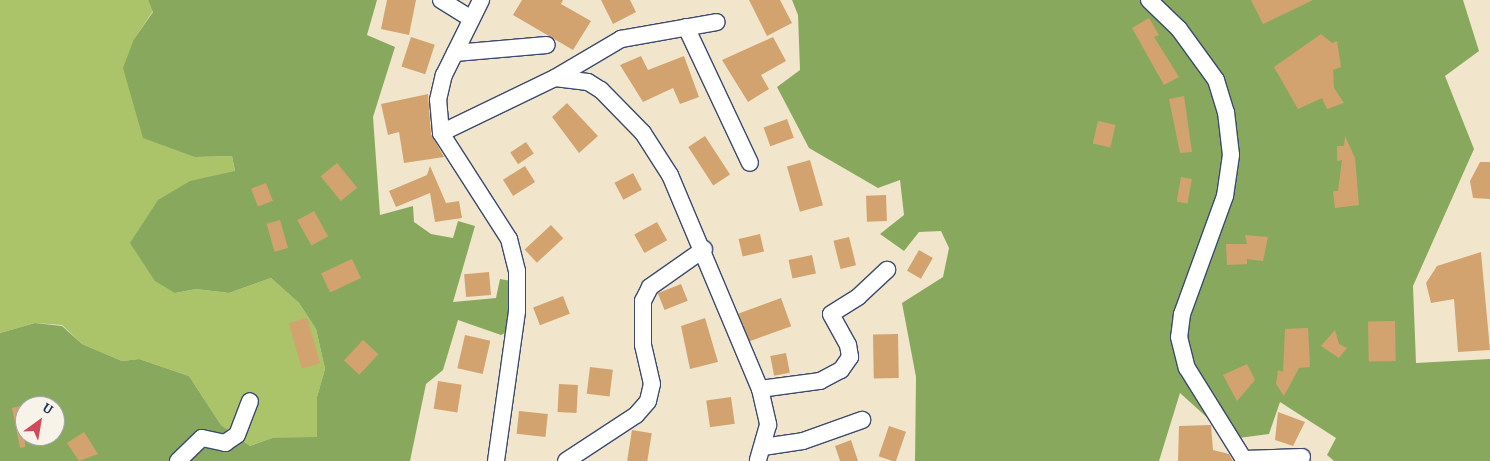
<!DOCTYPE html>
<style>
body{margin:0}
#map{position:relative;width:1490px;height:461px;overflow:hidden;background:#f1e6cc;font-family:Alegreya,serif}
div>[style]{position:absolute}
[style*='--x']{left:calc(var(--x)*1px);top:calc(var(--y)*1px);width:calc(var(--w)*1px);rotate:calc(var(--a)*1deg)}
.green>*{inset:0;background:#abc369}
.forest>*{inset:0;background:#88a95d}
.building>*{inset:0;background:#d3a36f;transform-origin:0 0}
.roads{filter:drop-shadow(1px 0 #3b4a6e) drop-shadow(-1px 0 #3b4a6e) drop-shadow(0 1px #3b4a6e) drop-shadow(0 -1px #3b4a6e)}
.minor>*{height:16px;margin:-8px;padding:0 8px;transform-origin:8px;border-radius:8px;background:#fff}
span{translate:-50% -50%;white-space:nowrap;text-align:center;line-height:1.15;-webkit-text-stroke:4px #f7f3e8;paint-order:stroke}
.north{position:absolute;left:15px;top:396px;width:50px;height:50px;box-sizing:border-box;background:#f7f3e8;border:1px solid #9fa5b1;border-radius:50%;rotate:32deg;font-size:14px;font-weight:700;line-height:20px;text-align:center;color:#1b2f5e}
.north::after{content:'';display:block;margin:auto;width:18px;height:22px;background:#d1495b;clip-path:polygon(50% 0,100% 100%,50% 72%,0 100%)}
</style>
<div id="map">
<div class="green">
<div style="clip-path:polygon(0 0,148px 0,153px 11px,134px 39px,195px 157px,232px 156px,235px 172px,215px 177px,175px 293px,196px 289px,229px 293px,271px 278px,299px 303px,316px 329px,325px 369px,317px 397px,317px 438px,272px 438px,250px 446px,221px 425px,189px 376px,139px 359px,122px 361px,82px 344px,62px 325px,35px 323px,0 333px)"></div>
</div>
<div class="forest">
<div style="clip-path:polygon(evenodd,148px 0,377px 0,367px 35px,395px 47px,373px 117px,380px 215px,413px 206px,414px 222px,431px 234px,453px 238px,458px 221px,475px 226px,453px 302px,496px 298px,500px 279px,517px 282px,512px 329px,501px 335px,458px 320px,443px 370px,426px 384px,410px 461px,0 461px,0 333px,35px 323px,62px 326px,82px 344px,122px 361px,139px 359px,189px 376px,221px 425px,250px 446px,272px 438px,317px 437px,317px 397px,325px 369px,316px 329px,299px 303px,271px 278px,229px 293px,196px 289px,175px 293px,155px 281px,130px 243px,158px 200px,190px 181px,235px 171px,232px 156px,195px 157px,143px 138px,123px 68px,134px 39px,153px 12px,148px 0,25px 406px,55px 406px,55px 436px,25px 436px,25px 406px)"></div>
<div style="clip-path:polygon(792px 0,1463px 0,1479px 51px,1445px 76px,1474px 149px,1413px 286px,1416px 363px,1490px 359px,1490px 461px,1334px 461px,1327px 455px,1336px 438px,1280px 402px,1269px 434px,1231px 439px,1180px 393px,1159px 461px,915px 461px,916px 377px,902px 303px,943px 277px,949px 248px,941px 231px,919px 232px,904px 251px,880px 234px,904px 215px,900px 180px,878px 188px,809px 148px,777px 87px,800px 70px,798px 15px)"></div>
</div>
<div class="building">
<div style="clip-path:polygon(387px 0,416px 0,409px 35px,381px 29px)"></div>
<div style="clip-path:polygon(522px 0,563px 0,561px 4px,591px 21px,573px 50px,513px 15px)"></div>
<div style="clip-path:polygon(601px 0,630px 0,636px 12px,613px 24px)"></div>
<div style="clip-path:polygon(749px 0,780px 0,792px 23px,767px 36px)"></div>
<div style="clip-path:polygon(1251px 0,1313px 0,1263px 24px)"></div>
<div style="clip-path:polygon(1149px 18px,1159px 35px,1154px 37px,1179px 77px,1164px 85px,1132px 28px)"></div>
<div style="clip-path:polygon(1321px 34px,1332px 43px,1337px 41px,1341px 67px,1333px 70px,1334px 88px,1344px 103px,1327px 109px,1322px 98px,1298px 109px,1274px 67px)"></div>
<div style="left:411px;top:37px;width:25px;height:31px;rotate:18deg"></div>
<div style="clip-path:polygon(773px 37px,786px 61px,761px 75px,769px 89px,748px 102px,722px 60px)"></div>
<div style="clip-path:polygon(641px 56px,648px 70px,684px 56px,699px 97px,680px 104px,673px 88px,643px 102px,620px 65px)"></div>
<div style="clip-path:polygon(428px 94px,431px 134px,444px 157px,404px 163px,399px 132px,388px 135px,381px 104px)"></div>
<div style="clip-path:polygon(1184px 96px,1192px 152px,1180px 153px,1169px 99px)"></div>
<div style="clip-path:polygon(567px 103px,598px 136px,579px 153px,552px 117px)"></div>
<div style="left:787px;top:119px;width:20px;height:25px;rotate:70deg"></div>
<div style="left:1098px;top:121px;width:18px;height:23px;rotate:13deg"></div>
<div style="left:705px;top:136px;width:46px;height:20px;rotate:57deg"></div>
<div style="clip-path:polygon(1345px 136px,1355px 158px,1359px 205px,1335px 208px,1333px 191px,1338px 191px,1342px 160px,1337px 161px,1337px 146px,1344px 146px)"></div>
<div style="left:526px;top:142px;width:14px;height:19px;rotate:56deg"></div>
<div style="left:810px;top:160px;width:47px;height:24px;rotate:74deg"></div>
<div style="clip-path:polygon(1480px 162px,1490px 162px,1490px 199px,1473px 198px,1470px 181px)"></div>
<div style="left:337px;top:163px;width:32px;height:21px;rotate:51deg"></div>
<div style="clip-path:polygon(430px 166px,446px 203px,459px 201px,462px 218px,435px 222px,430px 193px,396px 207px,389px 191px,427px 175px)"></div>
<div style="left:525px;top:166px;width:19px;height:26px;rotate:58deg"></div>
<div style="left:633px;top:173px;width:19px;height:21px;rotate:62deg"></div>
<div style="left:1181px;top:177px;width:11px;height:25px;rotate:10deg"></div>
<div style="left:266px;top:183px;width:19px;height:16px;rotate:69deg"></div>
<div style="left:886px;top:195px;width:26px;height:20px;rotate:88deg"></div>
<div style="left:314px;top:211px;width:29px;height:19px;rotate:61deg"></div>
<div style="left:280px;top:220px;width:29px;height:14px;rotate:74deg"></div>
<div style="left:657px;top:222px;width:21px;height:26px;rotate:61deg"></div>
<div style="left:551px;top:225px;width:18px;height:36px;rotate:47deg"></div>
<div style="left:760px;top:234px;width:18px;height:22px;rotate:77deg"></div>
<div style="clip-path:polygon(1245px 235px,1268px 237px,1263px 261px,1247px 259px,1247px 264px,1227px 265px,1226px 244px,1247px 244px)"></div>
<div style="left:849px;top:237px;width:29px;height:16px;rotate:76deg"></div>
<div style="left:919px;top:250px;width:16px;height:24px;rotate:30deg"></div>
<div style="clip-path:polygon(1481px 252px,1490px 350px,1458px 352px,1454px 299px,1431px 303px,1426px 283px,1437px 266px)"></div>
<div style="left:812px;top:255px;width:19px;height:24px;rotate:78deg"></div>
<div style="left:352px;top:259px;width:21px;height:34px;rotate:65deg"></div>
<div style="left:489px;top:272px;width:23px;height:25px;rotate:85deg"></div>
<div style="left:681px;top:284px;width:18px;height:25px;rotate:68deg"></div>
<div style="left:563px;top:296px;width:19px;height:32px;rotate:69deg"></div>
<div style="left:781px;top:298px;width:30px;height:45px;rotate:70deg"></div>
<div style="left:307px;top:318px;width:47px;height:19px;rotate:74deg"></div>
<div style="clip-path:polygon(705px 318px,718px 362px,690px 369px,681px 326px)"></div>
<div style="left:1395px;top:321px;width:40px;height:27px;rotate:89deg"></div>
<div style="clip-path:polygon(1308px 328px,1310px 367px,1299px 368px,1284px 396px,1276px 384px,1278px 370px,1283px 372px,1285px 329px)"></div>
<div style="clip-path:polygon(1335px 330px,1339px 344px,1347px 348px,1339px 358px,1321px 346px)"></div>
<div style="left:898px;top:334px;width:44px;height:25px;rotate:89deg"></div>
<div style="left:465px;top:335px;width:26px;height:34px;rotate:13deg"></div>
<div style="left:363px;top:340px;width:21px;height:28px;rotate:43deg"></div>
<div style="left:786px;top:353px;width:20px;height:16px;rotate:79deg"></div>
<div style="clip-path:polygon(1247px 364px,1255px 380px,1237px 401px,1223px 375px)"></div>
<div style="left:590px;top:367px;width:23px;height:27px;rotate:7deg"></div>
<div style="left:438px;top:381px;width:24px;height:28px;rotate:9deg"></div>
<div style="left:559px;top:384px;width:19px;height:28px;rotate:3deg"></div>
<div style="left:731px;top:397px;width:27px;height:25px;rotate:82deg"></div>
<div style="clip-path:polygon(24px 405px,25px 447px,20px 448px,12px 408px)"></div>
<div style="left:519px;top:411px;width:29px;height:23px;rotate:6deg"></div>
<div style="clip-path:polygon(1278px 412px,1305px 422px,1293px 446px,1275px 440px)"></div>
<div style="clip-path:polygon(1211px 425px,1213px 450px,1229px 454px,1233px 461px,1178px 461px,1179px 426px)"></div>
<div style="left:889px;top:426px;width:18px;height:32px;rotate:19deg"></div>
<div style="left:632px;top:430px;width:20px;height:31px;rotate:9deg"></div>
<div style="clip-path:polygon(84px 432px,98px 454px,79px 461px,67px 443px)"></div>
<div style="clip-path:polygon(851px 440px,858px 461px,840px 461px,835px 446px)"></div>
</div>
<div class="roads">
<div class="minor">
<div style="--x:441;--y:0;--w:36;--a:32"></div>
<div style="--x:1149;--y:0;--w:42;--a:44"></div>
<div style="--x:1179;--y:29;--w:63;--a:54"></div>
<div style="--x:1216;--y:80;--w:34;--a:73"></div>
<div style="--x:1226;--y:112;--w:43;--a:83.4"></div>
<div style="--x:1231;--y:155;--w:41;--a:98.3"></div>
<div style="--x:1225;--y:196;--w:126;--a:110"></div>
<div style="--x:1182;--y:314;--w:23;--a:97"></div>
<div style="--x:1179;--y:337;--w:32;--a:76"></div>
<div style="--x:1187;--y:368;--w:110;--a:58.1"></div>
<div style="--x:686;--y:27;--w:150;--a:64.8"></div>
<div style="--x:455;--y:53;--w:92;--a:-5"></div>
<div style="--x:555;--y:78;--w:77;--a:-30.6"></div>
<div style="--x:621;--y:39;--w:97;--a:-10"></div>
<div style="--x:441;--y:133;--w:33;--a:-95"></div>
<div style="--x:438;--y:100;--w:26;--a:-77"></div>
<div style="--x:444;--y:75;--w:84;--a:-63.7"></div>
<div style="--x:760;--y:389;--w:61;--a:-7.6"></div>
<div style="--x:820;--y:381;--w:24;--a:-28"></div>
<div style="--x:841;--y:370;--w:16;--a:-55"></div>
<div style="--x:850;--y:357;--w:12;--a:-99"></div>
<div style="--x:848;--y:345;--w:35;--a:-119"></div>
<div style="--x:831;--y:314;--w:32;--a:-32"></div>
<div style="--x:858;--y:297;--w:40;--a:-43"></div>
<div style="--x:763;--y:447;--w:40;--a:-8.5"></div>
<div style="--x:803;--y:441;--w:63;--a:-19.6"></div>
<div style="--x:1245;--y:459;--w:57;--a:-2"></div>
<div style="--x:178;--y:461;--w:33;--a:-44"></div>
<div style="--x:202;--y:438;--w:24;--a:12"></div>
<div style="--x:225;--y:443;--w:14;--a:-34"></div>
<div style="--x:237;--y:435;--w:36;--a:-69"></div>
<div style="--x:496;--y:461;--w:151;--a:-82"></div>
<div style="--x:517;--y:311;--w:40;--a:-90"></div>
<div style="--x:517;--y:271;--w:33;--a:-104"></div>
<div style="--x:509;--y:239;--w:126;--a:-122.7"></div>
<div style="--x:441;--y:133;--w:127;--a:-25.8"></div>
<div style="--x:555;--y:78;--w:33;--a:7"></div>
<div style="--x:588;--y:82;--w:15;--a:32"></div>
<div style="--x:601;--y:90;--w:60;--a:45.7"></div>
<div style="--x:643;--y:133;--w:50;--a:57.3"></div>
<div style="--x:670;--y:175;--w:232;--a:67.2"></div>
<div style="--x:760;--y:389;--w:37;--a:77"></div>
<div style="--x:768;--y:425;--w:37;--a:106"></div>
<div style="--x:566;--y:461;--w:84;--a:-33.3"></div>
<div style="--x:636;--y:415;--w:18;--a:-49"></div>
<div style="--x:648;--y:401;--w:17;--a:-77"></div>
<div style="--x:652;--y:384;--w:40;--a:-103"></div>
<div style="--x:643;--y:345;--w:44;--a:-90"></div>
<div style="--x:643;--y:301;--w:16;--a:-63"></div>
<div style="--x:650;--y:287;--w:66;--a:-35.1"></div>
</div>
</div>
<div class="north">U</div>
</div>
